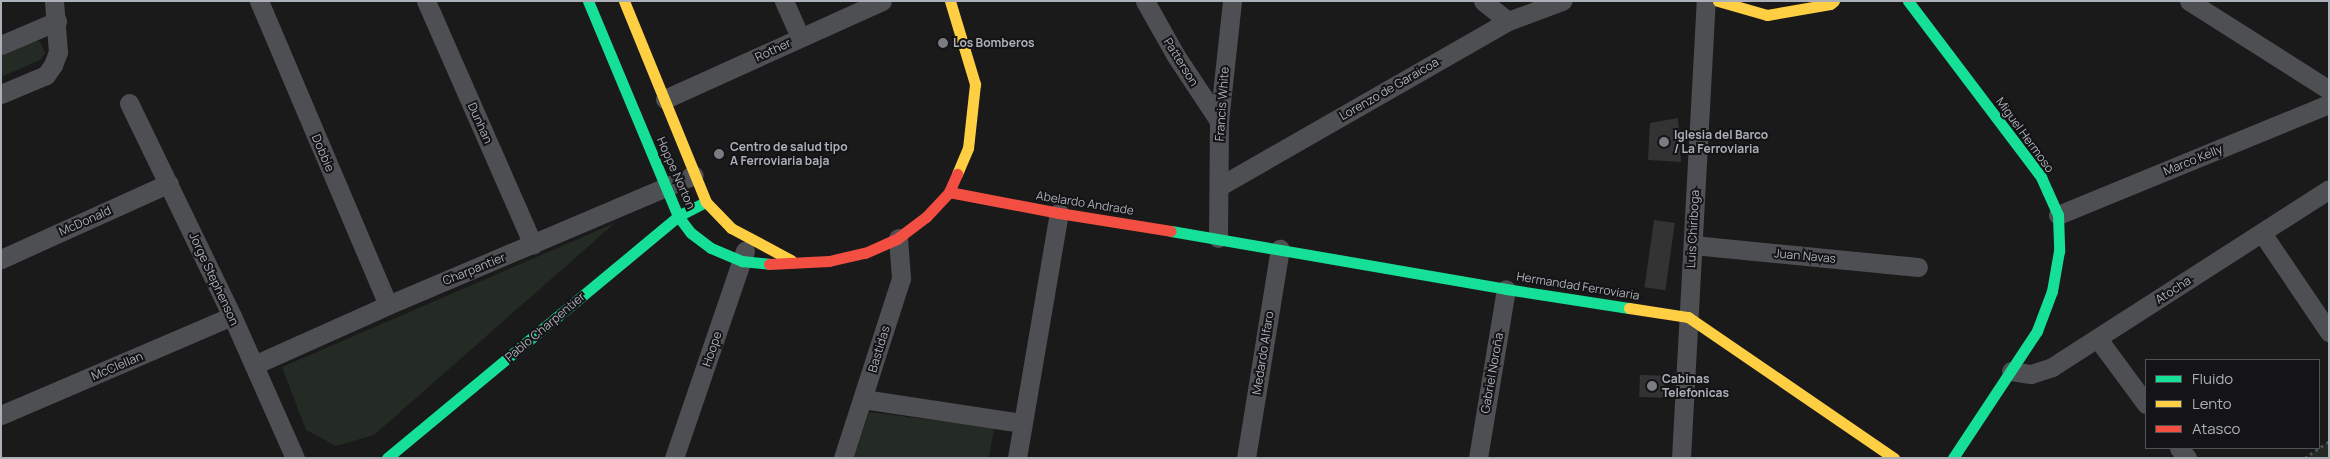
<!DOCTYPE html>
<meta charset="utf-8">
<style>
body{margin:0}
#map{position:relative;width:2330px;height:459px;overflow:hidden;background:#1a1a1a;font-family:Manrope,sans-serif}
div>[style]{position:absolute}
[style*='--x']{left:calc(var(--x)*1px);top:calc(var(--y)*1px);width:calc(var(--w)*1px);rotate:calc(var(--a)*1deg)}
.green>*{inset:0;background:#242a24}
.building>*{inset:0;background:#333334;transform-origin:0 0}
.path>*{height:3px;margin-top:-1.5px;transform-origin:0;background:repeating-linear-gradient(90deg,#505153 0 2.5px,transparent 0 6.5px)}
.street>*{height:19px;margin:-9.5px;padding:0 9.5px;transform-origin:9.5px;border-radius:9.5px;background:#4e4f52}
.fast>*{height:11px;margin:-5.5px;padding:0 5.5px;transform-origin:5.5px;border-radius:5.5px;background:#16e098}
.slow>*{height:11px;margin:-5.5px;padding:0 5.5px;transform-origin:5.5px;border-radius:5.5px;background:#ffcf43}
.jam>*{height:11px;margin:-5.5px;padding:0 5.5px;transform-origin:5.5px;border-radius:5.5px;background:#f24e42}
.dots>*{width:14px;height:14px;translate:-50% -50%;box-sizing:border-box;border:2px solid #141416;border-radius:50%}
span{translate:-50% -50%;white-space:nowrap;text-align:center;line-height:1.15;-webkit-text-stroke:4px #141416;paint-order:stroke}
.poi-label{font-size:12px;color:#acb0b9;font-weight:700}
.left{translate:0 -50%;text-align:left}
.street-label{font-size:12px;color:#acb0b9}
.frame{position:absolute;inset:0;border:2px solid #acb0b9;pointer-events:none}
.legend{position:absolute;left:2145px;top:359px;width:175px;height:90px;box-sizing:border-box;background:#141416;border:1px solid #515257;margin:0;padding:6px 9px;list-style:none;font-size:15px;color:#acb0b9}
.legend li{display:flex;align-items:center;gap:10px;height:25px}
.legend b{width:25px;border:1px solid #515257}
</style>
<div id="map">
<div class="green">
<div style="clip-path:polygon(34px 38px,40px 42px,43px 48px,45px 54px,40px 60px,1px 77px,1px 52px)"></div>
<div style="clip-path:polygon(615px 223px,374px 435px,336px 446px,306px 430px,282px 367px)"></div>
<div style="clip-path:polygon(869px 412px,994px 428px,989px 458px,854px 458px)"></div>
<div style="clip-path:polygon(2329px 441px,2329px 458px,2305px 458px)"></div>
</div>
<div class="building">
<div style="clip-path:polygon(1678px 118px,1681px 162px,1648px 160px,1650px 123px)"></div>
<div style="left:1654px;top:220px;width:21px;height:68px;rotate:8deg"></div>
<div style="left:1640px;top:375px;width:25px;height:22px;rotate:2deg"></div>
</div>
<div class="path">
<div style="--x:2305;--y:458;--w:29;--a:-35"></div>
</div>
<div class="street">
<div style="--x:259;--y:1;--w:330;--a:67"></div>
<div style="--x:426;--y:1;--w:266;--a:66.3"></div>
<div style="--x:784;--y:1;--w:39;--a:66"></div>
<div style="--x:1145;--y:1;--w:63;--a:60.6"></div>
<div style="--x:1176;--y:56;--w:78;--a:56.5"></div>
<div style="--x:1483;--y:1;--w:32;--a:39"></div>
<div style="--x:2189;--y:1;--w:166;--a:32.4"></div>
<div style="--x:1;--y:45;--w:61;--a:-23.2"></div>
<div style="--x:1;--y:94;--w:49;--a:-22.9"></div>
<div style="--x:46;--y:75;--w:12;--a:-55"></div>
<div style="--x:53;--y:65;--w:14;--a:-69"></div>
<div style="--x:58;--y:52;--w:51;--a:-94.5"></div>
<div style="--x:665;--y:99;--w:238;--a:-24.3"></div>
<div style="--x:129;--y:103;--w:237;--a:64.2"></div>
<div style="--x:232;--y:316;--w:155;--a:66.1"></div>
<div style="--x:1220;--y:186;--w:332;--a:-29.8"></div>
<div style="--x:1508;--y:21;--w:58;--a:-20.3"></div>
<div style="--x:2058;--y:215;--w:293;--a:-22.3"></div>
<div style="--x:2262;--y:233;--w:120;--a:55.9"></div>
<div style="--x:1218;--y:238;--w:117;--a:-89.5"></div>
<div style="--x:1219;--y:121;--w:121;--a:-83.8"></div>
<div style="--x:1693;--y:245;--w:226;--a:5.6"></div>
<div style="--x:1;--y:259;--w:184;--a:-24.3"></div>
<div style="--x:2098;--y:339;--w:81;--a:53.6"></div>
<div style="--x:254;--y:365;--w:147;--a:-24.1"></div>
<div style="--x:388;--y:305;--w:332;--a:-23"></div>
<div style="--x:2011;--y:371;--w:20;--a:9"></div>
<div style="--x:2031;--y:374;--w:22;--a:-18"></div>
<div style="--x:2052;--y:367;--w:329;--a:-32.7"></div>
<div style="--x:863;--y:399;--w:161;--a:8.6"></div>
<div style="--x:1;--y:415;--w:251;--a:-23.2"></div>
<div style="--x:2179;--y:448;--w:13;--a:51"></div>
<div style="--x:674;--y:458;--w:219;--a:-71.1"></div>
<div style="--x:843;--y:458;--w:189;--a:-72.1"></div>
<div style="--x:901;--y:278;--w:40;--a:-94.3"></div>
<div style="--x:1017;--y:458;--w:249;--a:-80.3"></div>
<div style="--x:1246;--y:458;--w:212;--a:-80.8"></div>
<div style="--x:1478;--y:458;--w:171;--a:-80.6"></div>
<div style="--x:1681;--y:458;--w:458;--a:-86.9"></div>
</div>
<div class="fast">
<div style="--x:588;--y:1;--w:233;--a:67.3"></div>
<div style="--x:678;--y:216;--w:21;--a:53"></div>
<div style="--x:691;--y:233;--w:25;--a:37"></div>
<div style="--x:711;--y:248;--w:34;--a:23"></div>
<div style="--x:742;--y:261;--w:27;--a:6"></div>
<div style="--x:1908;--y:1;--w:221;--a:52.9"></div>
<div style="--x:2041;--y:177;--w:42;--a:65.9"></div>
<div style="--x:2058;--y:215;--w:36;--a:88"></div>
<div style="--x:2059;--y:251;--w:41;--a:99.9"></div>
<div style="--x:2052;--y:291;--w:43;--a:110.6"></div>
<div style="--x:2037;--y:331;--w:152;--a:123.5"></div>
<div style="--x:1171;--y:231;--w:340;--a:9.8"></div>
<div style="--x:1506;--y:289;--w:124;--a:8.8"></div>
<div style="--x:387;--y:458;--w:378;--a:-39.7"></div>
<div style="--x:678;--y:216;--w:31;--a:-27"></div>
</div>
<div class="slow">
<div style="--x:624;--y:1;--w:217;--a:67.8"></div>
<div style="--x:706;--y:202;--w:36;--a:46"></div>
<div style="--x:731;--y:228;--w:68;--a:28.1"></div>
<div style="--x:950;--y:1;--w:87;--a:73.2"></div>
<div style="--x:975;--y:84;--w:64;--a:96.2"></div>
<div style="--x:968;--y:148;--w:28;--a:113"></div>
<div style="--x:1718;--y:1;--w:51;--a:15.9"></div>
<div style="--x:1767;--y:15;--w:64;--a:-9.9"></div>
<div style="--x:1830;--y:4;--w:5;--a:-37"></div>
<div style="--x:1629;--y:308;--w:60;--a:8.7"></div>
<div style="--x:1688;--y:317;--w:250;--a:34.4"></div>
</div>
<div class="jam">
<div style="--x:949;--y:192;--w:112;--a:10.8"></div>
<div style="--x:1059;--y:213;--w:113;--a:9.1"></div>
<div style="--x:769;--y:264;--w:60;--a:-2.9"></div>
<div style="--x:829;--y:261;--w:37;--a:-13"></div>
<div style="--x:865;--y:253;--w:36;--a:-24"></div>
<div style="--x:898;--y:238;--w:35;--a:-37"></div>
<div style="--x:926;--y:217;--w:34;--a:-47"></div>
<div style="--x:949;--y:192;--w:20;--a:-66"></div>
</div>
<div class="dots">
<div style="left:943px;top:43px;background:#797c81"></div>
<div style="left:1664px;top:142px;background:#797c81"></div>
<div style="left:719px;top:154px;background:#797c81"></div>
<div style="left:1652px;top:386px;background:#797c81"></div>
</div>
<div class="poi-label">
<span class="left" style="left:953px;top:43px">Los Bomberos</span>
<span class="left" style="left:1674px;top:142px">Iglesia del Barco<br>/ La Ferroviaria</span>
<span class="left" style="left:730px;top:154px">Centro de salud tipo<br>A Ferroviaria baja</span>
<span class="left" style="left:1662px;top:386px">Cabinas<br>Telefonicas</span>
</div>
<div class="street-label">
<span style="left:773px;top:50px;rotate:-25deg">Rother</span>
<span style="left:1181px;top:62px;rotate:58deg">Patterson</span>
<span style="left:1389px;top:89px;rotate:-30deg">Lorenzo de Garaicoa</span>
<span style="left:1222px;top:104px;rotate:-86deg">Francis White</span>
<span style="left:480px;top:123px;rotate:66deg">Dunhan</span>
<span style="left:2025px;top:135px;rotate:54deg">Miguel Hermoso</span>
<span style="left:323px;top:153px;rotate:67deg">Dobbie</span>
<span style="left:2193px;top:160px;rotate:-22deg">Marco Kelly</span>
<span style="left:676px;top:173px;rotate:66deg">Hoppe Norton</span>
<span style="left:1085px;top:203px;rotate:9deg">Abelardo Andrade</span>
<span style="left:85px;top:221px;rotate:-24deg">McDonald</span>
<span style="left:1693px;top:229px;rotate:-87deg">Luis Chiriboga</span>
<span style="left:1805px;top:256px;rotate:5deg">Juan Navas</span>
<span style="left:474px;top:269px;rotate:-22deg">Charpantier</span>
<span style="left:214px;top:279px;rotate:65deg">Jorge Stephenson</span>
<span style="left:1578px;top:286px;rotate:9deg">Hermandad Ferroviaria</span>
<span style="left:2173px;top:290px;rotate:-33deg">Atocha</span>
<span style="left:545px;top:327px;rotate:-40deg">Pablo Charpentier</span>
<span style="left:712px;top:349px;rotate:-71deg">Hoope</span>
<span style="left:879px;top:349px;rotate:-73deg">Bastidas</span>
<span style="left:1263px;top:353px;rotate:-81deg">Medardo Alfaro</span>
<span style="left:117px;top:366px;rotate:-23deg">McClellan</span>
<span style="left:1492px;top:373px;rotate:-80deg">Gabriel Noroña</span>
</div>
<div class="frame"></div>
<ul class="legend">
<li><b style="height:6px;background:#16e098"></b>Fluido</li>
<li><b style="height:6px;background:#ffcf43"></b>Lento</li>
<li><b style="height:6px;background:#f24e42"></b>Atasco</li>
</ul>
</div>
